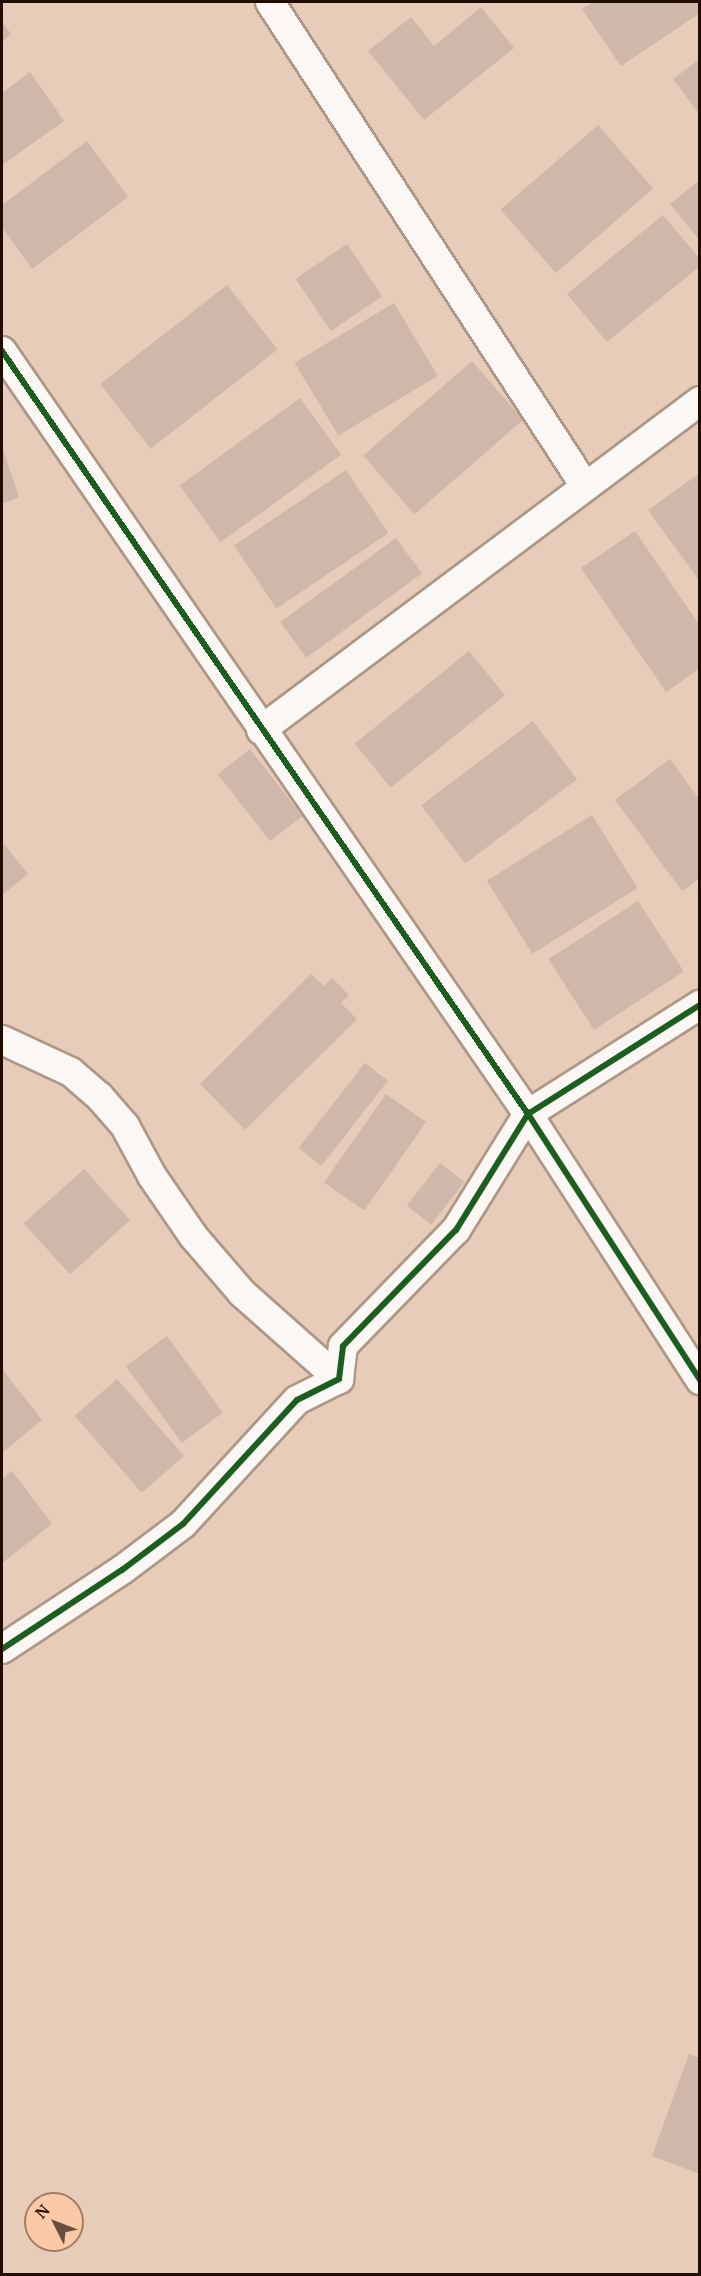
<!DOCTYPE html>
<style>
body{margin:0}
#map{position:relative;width:701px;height:2276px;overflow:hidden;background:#e7ccb9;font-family:"PT Serif",serif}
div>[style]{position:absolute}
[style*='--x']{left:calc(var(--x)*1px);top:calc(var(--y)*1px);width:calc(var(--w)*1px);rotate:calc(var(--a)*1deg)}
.building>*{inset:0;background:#cfb7aa;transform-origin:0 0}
.roads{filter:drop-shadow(2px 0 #ad9785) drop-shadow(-2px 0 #ad9785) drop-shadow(0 2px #ad9785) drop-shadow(0 -2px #ad9785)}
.minor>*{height:28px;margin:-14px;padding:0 14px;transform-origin:14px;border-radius:14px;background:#fbf7f4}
.cycleway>*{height:6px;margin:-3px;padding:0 3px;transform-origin:3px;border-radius:3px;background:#1b5e20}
span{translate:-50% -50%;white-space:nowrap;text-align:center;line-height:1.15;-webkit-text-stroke:5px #fbc9a5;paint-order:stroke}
.frame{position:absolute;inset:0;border:3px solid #210c00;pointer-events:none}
.north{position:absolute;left:24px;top:2192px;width:60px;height:60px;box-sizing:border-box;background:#fbc9a5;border:2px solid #a47d63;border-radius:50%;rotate:312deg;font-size:16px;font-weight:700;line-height:24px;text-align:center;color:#210c00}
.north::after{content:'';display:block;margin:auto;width:21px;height:27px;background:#664f41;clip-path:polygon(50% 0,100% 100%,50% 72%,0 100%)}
</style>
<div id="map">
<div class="building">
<div style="clip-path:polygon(593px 2px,700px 2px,700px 13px,621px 66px,582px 9px)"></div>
<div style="clip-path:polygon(481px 7px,514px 48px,424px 120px,368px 51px,411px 17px,434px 46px)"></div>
<div style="clip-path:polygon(2px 22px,11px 34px,2px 42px)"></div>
<div style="clip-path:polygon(700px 59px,700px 115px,673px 79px)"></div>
<div style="clip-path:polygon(30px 72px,64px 121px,2px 165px,2px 93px)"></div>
<div style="left:598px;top:125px;width:84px;height:129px;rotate:49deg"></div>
<div style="clip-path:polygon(87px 141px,128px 197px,32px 269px,2px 227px,2px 205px)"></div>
<div style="clip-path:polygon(700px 180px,700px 241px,670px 204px)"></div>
<div style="clip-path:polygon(663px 215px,700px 259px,700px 266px,607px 342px,567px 294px)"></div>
<div style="left:347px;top:244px;width:63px;height:62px;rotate:56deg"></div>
<div style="left:227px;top:285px;width:82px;height:161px;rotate:52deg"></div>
<div style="left:394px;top:303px;width:85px;height:116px;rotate:59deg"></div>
<div style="left:472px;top:361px;width:78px;height:144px;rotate:49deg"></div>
<div style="left:300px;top:398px;width:70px;height:149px;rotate:54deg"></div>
<div style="clip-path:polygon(2px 447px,19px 497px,2px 504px)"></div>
<div style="left:346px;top:470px;width:76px;height:135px;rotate:56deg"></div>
<div style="clip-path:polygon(700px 473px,700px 582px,648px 510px)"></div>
<div style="clip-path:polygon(635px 531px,700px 626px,700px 668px,666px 692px,581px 568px)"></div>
<div style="left:396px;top:538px;width:44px;height:143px;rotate:54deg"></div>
<div style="left:469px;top:651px;width:57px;height:147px;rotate:51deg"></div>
<div style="left:533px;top:721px;width:73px;height:140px;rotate:53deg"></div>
<div style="left:250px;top:749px;width:85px;height:41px;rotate:52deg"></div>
<div style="clip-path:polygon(670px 759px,700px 800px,700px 878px,682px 891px,615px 800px)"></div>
<div style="left:592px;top:815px;width:86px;height:124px;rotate:58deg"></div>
<div style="clip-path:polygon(4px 844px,28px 874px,2px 895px,2px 846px)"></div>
<div style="left:638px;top:901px;width:84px;height:107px;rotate:57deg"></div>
<div style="clip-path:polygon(311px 974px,324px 986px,332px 978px,349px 995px,341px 1003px,357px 1019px,245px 1130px,200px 1084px)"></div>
<div style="left:365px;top:1063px;width:29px;height:108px;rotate:38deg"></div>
<div style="left:386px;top:1094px;width:49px;height:108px;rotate:35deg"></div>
<div style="left:440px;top:1163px;width:31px;height:54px;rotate:38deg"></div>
<div style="left:84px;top:1169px;width:69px;height:81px;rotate:48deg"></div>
<div style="left:167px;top:1336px;width:95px;height:51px;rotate:54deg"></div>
<div style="clip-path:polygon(2px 1369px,42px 1420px,2px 1453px)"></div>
<div style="left:117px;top:1379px;width:102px;height:56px;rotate:49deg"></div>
<div style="clip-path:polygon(12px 1471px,52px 1524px,2px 1563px,2px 1479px)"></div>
<div style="clip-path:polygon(689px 2054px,700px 2058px,700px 2174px,652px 2156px)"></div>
</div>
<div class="roads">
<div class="minor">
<div style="--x:270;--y:2;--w:577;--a:56.94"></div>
<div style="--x:2;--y:351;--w:927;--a:55.42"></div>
<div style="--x:528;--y:1114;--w:317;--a:57.1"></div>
<div style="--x:261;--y:730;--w:549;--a:-36.85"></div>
<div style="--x:2;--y:1040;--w:76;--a:24.9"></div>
<div style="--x:71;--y:1072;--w:37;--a:41"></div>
<div style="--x:99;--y:1096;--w:40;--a:49"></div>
<div style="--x:125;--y:1126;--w:57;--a:61.6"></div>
<div style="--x:152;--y:1176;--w:74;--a:55.5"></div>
<div style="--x:194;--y:1237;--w:74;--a:49.4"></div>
<div style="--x:242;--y:1293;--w:130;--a:41.6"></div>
<div style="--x:2;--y:1649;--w:144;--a:-33.4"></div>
<div style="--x:122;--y:1570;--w:76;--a:-37"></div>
<div style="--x:183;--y:1524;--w:168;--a:-47.4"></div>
<div style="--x:297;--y:1400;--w:47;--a:-26.6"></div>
<div style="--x:339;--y:1379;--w:33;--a:-83"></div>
<div style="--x:343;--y:1346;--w:162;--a:-45.8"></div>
<div style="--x:456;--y:1230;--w:137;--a:-58.2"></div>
<div style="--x:528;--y:1114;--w:204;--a:-32.4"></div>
</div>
</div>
<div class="cycleway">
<div style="--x:2;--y:351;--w:927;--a:55.42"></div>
<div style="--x:528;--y:1114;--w:317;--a:57.1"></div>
<div style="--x:2;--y:1649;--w:144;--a:-33.4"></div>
<div style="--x:122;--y:1570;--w:76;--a:-37"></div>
<div style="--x:183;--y:1524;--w:168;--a:-47.4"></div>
<div style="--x:297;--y:1400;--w:47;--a:-26.6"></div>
<div style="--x:339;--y:1379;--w:33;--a:-83"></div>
<div style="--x:343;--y:1346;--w:162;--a:-45.8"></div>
<div style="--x:456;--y:1230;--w:137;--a:-58.2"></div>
<div style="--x:528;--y:1114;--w:204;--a:-32.4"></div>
</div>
<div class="frame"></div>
<div class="north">N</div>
</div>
